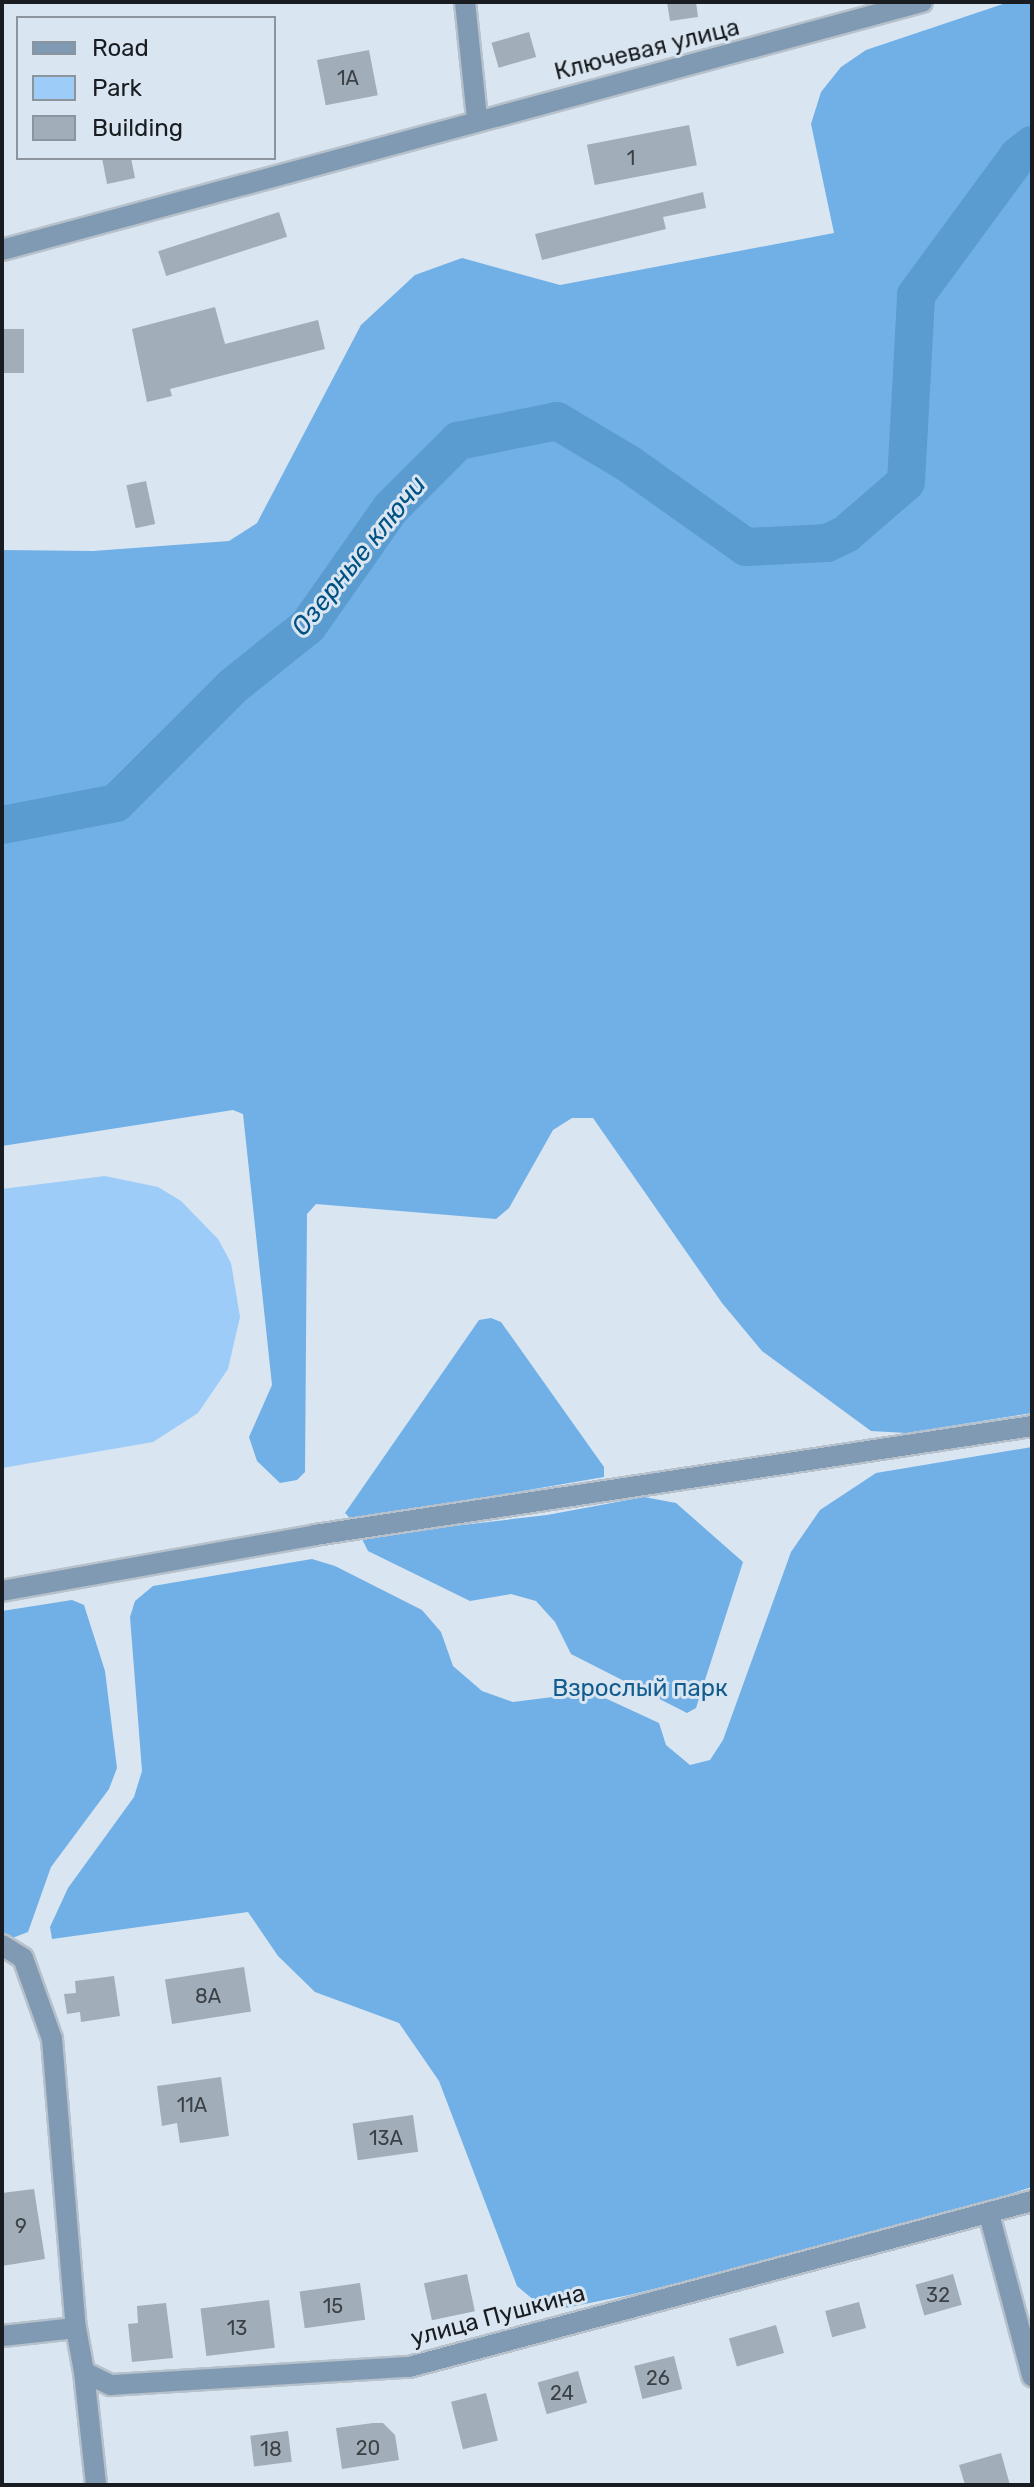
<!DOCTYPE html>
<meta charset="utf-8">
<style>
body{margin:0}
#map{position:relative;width:1034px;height:2487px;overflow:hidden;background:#d9e5f0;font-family:Rubik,sans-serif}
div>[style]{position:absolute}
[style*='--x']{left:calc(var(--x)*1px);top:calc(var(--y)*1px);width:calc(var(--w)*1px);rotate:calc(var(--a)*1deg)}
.green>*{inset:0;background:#9cccf7}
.forest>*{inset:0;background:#70b0e7}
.river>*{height:38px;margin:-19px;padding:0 19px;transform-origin:19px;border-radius:19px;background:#5a9bd0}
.building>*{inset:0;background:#a1adb8;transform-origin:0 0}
.roads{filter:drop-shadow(2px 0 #b6c1cb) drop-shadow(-2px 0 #b6c1cb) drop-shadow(0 2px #b6c1cb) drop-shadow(0 -2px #b6c1cb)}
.street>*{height:20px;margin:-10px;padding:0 10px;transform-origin:10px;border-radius:10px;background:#7f9ab2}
span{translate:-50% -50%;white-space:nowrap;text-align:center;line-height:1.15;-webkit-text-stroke:6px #d9e5f0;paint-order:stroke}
.number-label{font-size:20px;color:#3b4147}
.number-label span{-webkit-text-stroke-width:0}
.street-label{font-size:24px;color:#191d21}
.park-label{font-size:24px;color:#135c8f}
.water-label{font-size:26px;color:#005284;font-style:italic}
.frame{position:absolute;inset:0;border:4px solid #191d21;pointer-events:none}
.legend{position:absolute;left:16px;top:16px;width:260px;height:144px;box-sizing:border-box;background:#d9e5f0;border:2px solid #8c959d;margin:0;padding:10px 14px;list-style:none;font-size:24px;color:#191d21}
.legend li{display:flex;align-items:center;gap:16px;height:40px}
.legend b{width:40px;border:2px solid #8c959d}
</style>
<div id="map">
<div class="green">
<div style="clip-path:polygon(105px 1176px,158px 1187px,181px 1201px,218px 1239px,231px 1263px,240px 1317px,228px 1369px,198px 1413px,153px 1442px,2px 1468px,2px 1189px)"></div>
</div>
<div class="forest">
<div style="clip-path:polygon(1009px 2px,1032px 2px,1032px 1413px,906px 1433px,871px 1431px,762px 1351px,722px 1303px,593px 1118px,572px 1118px,553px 1130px,509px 1208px,496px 1219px,316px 1204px,307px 1214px,305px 1472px,297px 1480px,280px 1483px,257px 1461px,249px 1437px,272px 1385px,243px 1114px,233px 1110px,2px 1146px,2px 550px,93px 551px,229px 541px,257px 523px,361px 325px,415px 275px,462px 258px,560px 285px,834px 233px,811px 124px,821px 92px,841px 67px,866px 50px)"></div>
<div style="clip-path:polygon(491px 1318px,501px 1322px,604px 1467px,604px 1477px,352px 1520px,345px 1513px,479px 1320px)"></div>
<div style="clip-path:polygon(1032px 1447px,1032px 2187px,916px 2224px,629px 2295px,565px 2308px,535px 2301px,517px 2286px,439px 2081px,399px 2023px,315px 1992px,278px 1956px,248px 1912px,52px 1939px,50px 1927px,68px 1888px,134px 1797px,142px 1771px,130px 1617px,135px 1601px,153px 1586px,312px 1559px,335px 1566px,422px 1610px,441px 1632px,453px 1666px,482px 1691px,513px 1702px,592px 1692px,659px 1723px,666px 1745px,690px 1765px,710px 1760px,723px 1740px,791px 1552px,820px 1510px,876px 1473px)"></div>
<div style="clip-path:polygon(644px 1497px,676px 1503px,743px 1562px,696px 1708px,687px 1713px,571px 1654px,555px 1622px,536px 1601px,511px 1594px,470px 1601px,368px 1551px,361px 1537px,547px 1515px)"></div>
<div style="clip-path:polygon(72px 1600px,84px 1605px,105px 1671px,117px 1768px,109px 1789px,51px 1867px,28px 1932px,2px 1942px,2px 1611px)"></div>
</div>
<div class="river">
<div style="--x:2;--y:825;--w:116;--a:-10.9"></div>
<div style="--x:116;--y:803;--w:165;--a:-45"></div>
<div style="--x:233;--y:686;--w:96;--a:-38.7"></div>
<div style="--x:308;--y:626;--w:144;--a:-54.9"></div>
<div style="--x:391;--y:508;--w:95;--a:-45"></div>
<div style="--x:458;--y:441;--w:101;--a:-11.4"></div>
<div style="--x:557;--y:421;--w:84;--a:30.8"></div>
<div style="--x:629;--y:464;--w:143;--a:35.4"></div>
<div style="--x:746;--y:547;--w:81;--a:-2.8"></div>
<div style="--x:827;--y:543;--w:21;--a:-25"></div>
<div style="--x:846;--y:534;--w:79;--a:-40.9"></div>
<div style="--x:906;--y:482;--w:187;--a:-86.9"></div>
<div style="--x:916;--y:295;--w:172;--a:-53.7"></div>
<div style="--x:1018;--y:156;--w:18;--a:-38"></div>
</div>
<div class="building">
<div style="clip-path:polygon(667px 2px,696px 2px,698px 17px,670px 21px)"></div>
<div style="left:529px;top:32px;width:26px;height:39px;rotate:74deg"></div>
<div style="left:369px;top:50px;width:46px;height:53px;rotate:79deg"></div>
<div style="left:689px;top:125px;width:41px;height:104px;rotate:79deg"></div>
<div style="clip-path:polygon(102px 158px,131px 158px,135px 178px,107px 184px)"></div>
<div style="clip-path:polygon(703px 192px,706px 208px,663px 217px,666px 229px,542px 260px,535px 234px)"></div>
<div style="left:279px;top:212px;width:26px;height:127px;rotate:72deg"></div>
<div style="clip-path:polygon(215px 307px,225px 344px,318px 320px,325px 349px,170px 389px,172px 396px,147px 402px,132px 329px)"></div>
<div style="left:2px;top:329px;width:22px;height:44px"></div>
<div style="left:146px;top:481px;width:44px;height:20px;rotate:78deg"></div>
<div style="left:244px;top:1967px;width:45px;height:80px;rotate:81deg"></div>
<div style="clip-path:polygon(114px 1976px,120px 2016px,81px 2022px,80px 2012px,67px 2014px,64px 1994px,76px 1993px,75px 1981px)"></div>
<div style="clip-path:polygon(221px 2077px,229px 2136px,180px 2143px,177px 2123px,162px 2126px,157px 2086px)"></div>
<div style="left:413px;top:2115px;width:37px;height:61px;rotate:82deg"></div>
<div style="clip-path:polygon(34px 2189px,45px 2259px,2px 2266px,2px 2193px)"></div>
<div style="left:467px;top:2274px;width:38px;height:44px;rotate:78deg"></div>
<div style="left:953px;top:2274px;width:32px;height:39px;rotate:74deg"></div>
<div style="left:360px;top:2283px;width:37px;height:61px;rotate:82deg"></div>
<div style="left:269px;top:2300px;width:48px;height:69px;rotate:83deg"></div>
<div style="left:859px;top:2302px;width:27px;height:35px;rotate:75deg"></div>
<div style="clip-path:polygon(166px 2303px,173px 2358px,132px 2362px,128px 2324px,138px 2323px,137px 2306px)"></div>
<div style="left:776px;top:2325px;width:29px;height:49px;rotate:74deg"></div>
<div style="left:674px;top:2356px;width:34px;height:41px;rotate:76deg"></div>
<div style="left:578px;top:2371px;width:33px;height:42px;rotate:74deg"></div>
<div style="left:486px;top:2393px;width:49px;height:36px;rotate:76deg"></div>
<div style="clip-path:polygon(373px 2423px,383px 2423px,395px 2435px,399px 2460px,342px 2469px,336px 2428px)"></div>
<div style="left:288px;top:2431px;width:31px;height:38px;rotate:83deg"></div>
<div style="clip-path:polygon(1001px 2453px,1010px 2485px,965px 2485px,959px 2465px)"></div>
</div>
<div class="roads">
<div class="street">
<div style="--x:465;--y:2;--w:118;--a:84.1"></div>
<div style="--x:2;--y:250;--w:953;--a:-15.09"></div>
<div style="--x:2;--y:1591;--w:318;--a:-10.1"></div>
<div style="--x:315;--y:1535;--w:725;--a:-8.64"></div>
<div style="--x:2;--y:1945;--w:25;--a:32"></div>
<div style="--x:23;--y:1958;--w:86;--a:70.3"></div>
<div style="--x:52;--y:2039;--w:290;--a:85.3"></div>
<div style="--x:989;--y:2214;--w:168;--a:75.1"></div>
<div style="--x:2;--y:2336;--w:74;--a:-6.2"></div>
<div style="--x:76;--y:2328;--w:45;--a:79.7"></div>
<div style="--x:84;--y:2372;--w:30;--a:26"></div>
<div style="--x:111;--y:2385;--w:299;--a:-3.5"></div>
<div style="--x:409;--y:2367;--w:645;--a:-14.92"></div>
<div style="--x:84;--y:2372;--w:114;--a:83.9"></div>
</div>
</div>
<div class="number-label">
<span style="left:348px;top:78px">1А</span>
<span style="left:631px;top:158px">1</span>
<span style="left:208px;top:1996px">8А</span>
<span style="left:192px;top:2105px">11А</span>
<span style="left:386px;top:2138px">13А</span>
<span style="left:21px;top:2226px">9</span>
<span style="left:938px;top:2295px">32</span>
<span style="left:333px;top:2306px">15</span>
<span style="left:237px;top:2328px">13</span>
<span style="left:658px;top:2378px">26</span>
<span style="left:562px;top:2393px">24</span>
<span style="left:368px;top:2448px">20</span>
<span style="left:271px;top:2449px">18</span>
</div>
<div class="street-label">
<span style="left:647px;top:50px;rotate:-14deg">Ключевая улица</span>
<span style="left:498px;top:2316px;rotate:-15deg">улица Пушкина</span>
</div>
<div class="park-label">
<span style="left:640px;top:1689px">Взрослый парк</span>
</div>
<div class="water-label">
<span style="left:359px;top:556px;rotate:-51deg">Озерные ключи</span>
</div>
<div class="frame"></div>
<ul class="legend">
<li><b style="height:10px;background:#7f9ab2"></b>Road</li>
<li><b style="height:22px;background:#9cccf7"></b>Park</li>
<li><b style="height:22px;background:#a1adb8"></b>Building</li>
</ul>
</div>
